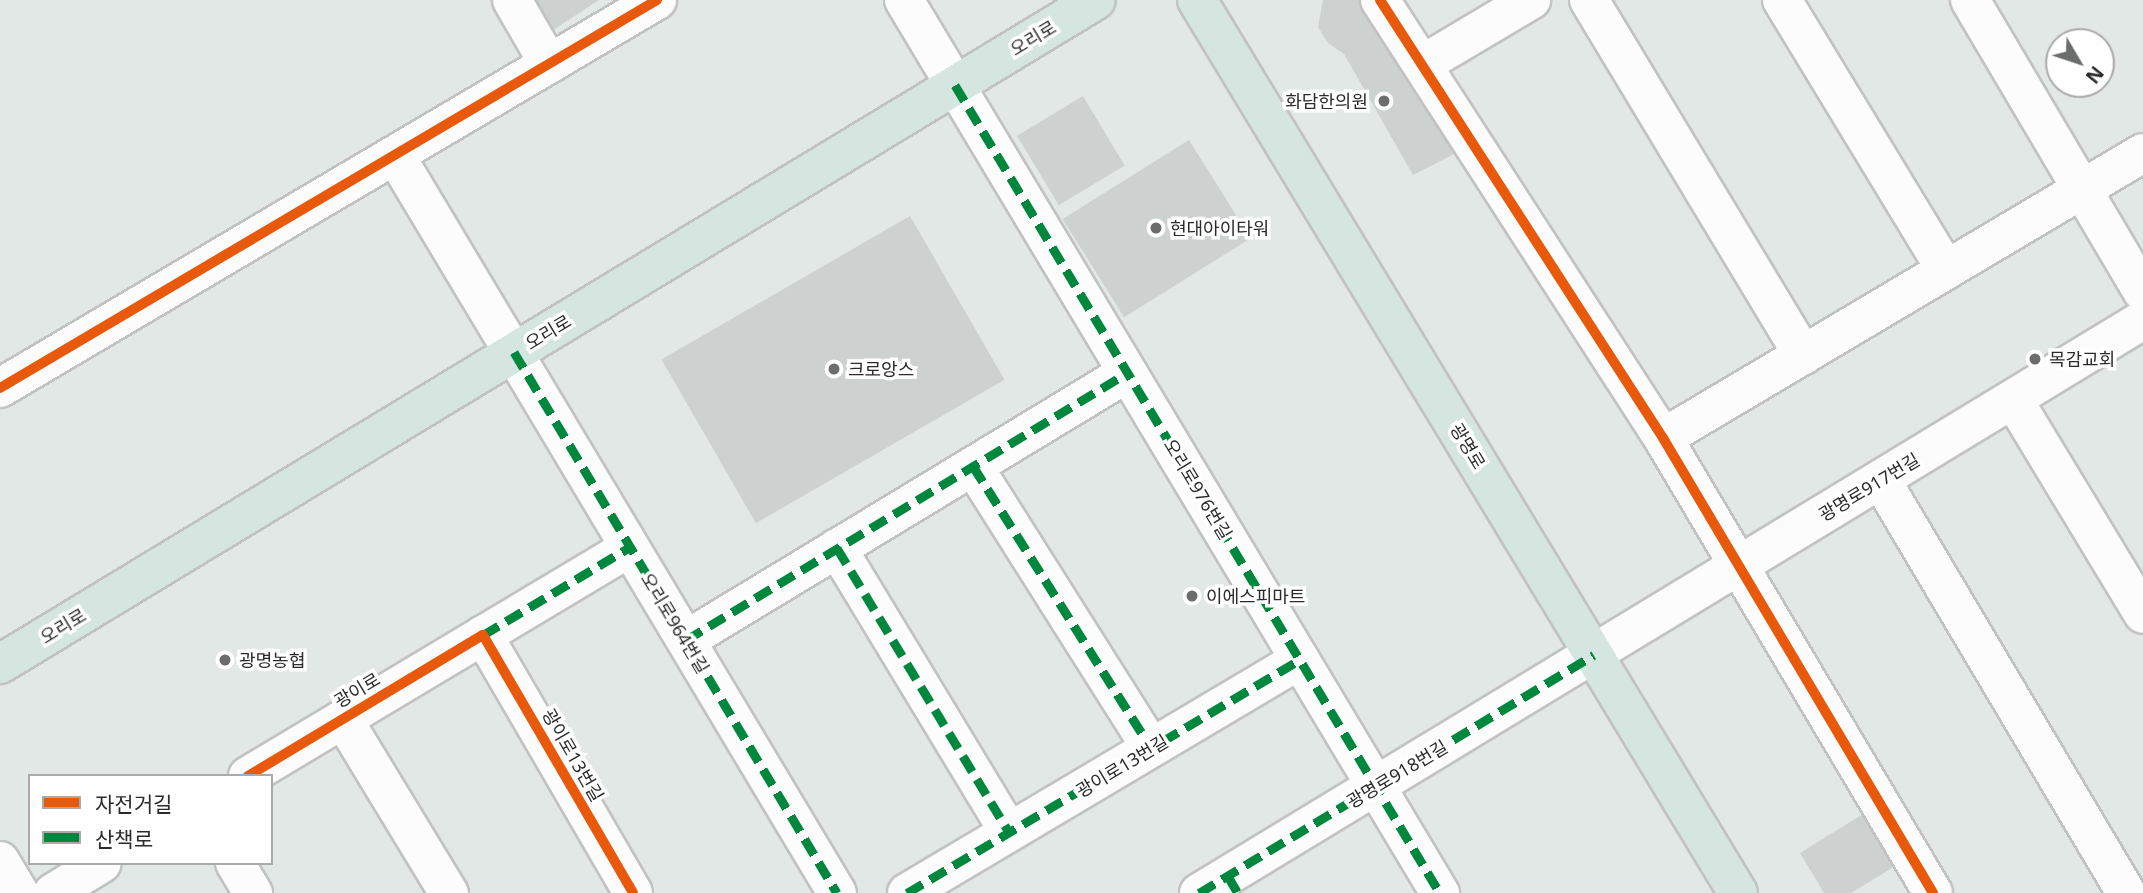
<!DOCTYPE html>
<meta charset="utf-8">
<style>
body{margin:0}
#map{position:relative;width:2143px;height:893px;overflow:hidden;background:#e2e8e5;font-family:"Noto Sans","Noto Sans KR",sans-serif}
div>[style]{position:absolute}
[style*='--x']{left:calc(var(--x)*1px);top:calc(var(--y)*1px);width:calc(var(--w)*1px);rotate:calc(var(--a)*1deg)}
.building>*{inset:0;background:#cdd1cf;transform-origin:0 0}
.roads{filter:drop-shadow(2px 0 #c3c2c2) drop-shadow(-2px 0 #c3c2c2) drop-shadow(0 2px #c3c2c2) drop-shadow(0 -2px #c3c2c2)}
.minor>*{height:38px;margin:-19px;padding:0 19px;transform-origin:19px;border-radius:19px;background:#fbfcfb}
.major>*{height:38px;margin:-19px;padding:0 19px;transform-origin:19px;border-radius:19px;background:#d5e5df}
.quiet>*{height:9px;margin-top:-4.5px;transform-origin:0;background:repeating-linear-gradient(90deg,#00873e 0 18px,transparent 0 27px)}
.cycleway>*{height:10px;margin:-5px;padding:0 5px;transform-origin:5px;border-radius:5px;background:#e8590c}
.dots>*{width:19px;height:19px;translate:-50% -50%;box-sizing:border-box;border:4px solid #fff;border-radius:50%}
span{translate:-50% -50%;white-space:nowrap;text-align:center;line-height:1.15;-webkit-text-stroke:7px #fff;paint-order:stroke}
.street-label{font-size:18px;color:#2b2b2b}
.poi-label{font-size:18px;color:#2b2b2b}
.right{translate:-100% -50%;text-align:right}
.left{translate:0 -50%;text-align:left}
.legend{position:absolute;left:28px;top:774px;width:245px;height:91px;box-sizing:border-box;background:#fff;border:2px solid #aaa;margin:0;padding:9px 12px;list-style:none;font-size:21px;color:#2b2b2b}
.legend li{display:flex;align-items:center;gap:14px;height:35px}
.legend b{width:35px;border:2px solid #aaa}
.north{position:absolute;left:2045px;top:28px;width:70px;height:70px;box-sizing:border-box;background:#fff;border:2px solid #aaa;border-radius:50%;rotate:129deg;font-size:19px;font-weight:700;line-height:28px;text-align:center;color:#2b2b2b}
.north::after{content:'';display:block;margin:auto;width:24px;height:32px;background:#6b6d6c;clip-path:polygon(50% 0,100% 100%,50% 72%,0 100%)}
</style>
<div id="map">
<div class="building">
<div style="clip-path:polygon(525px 0,599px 0,547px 34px)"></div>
<div style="clip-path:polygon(1323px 0,1375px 0,1466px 148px,1413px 175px,1344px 54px,1328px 43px,1318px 27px)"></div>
<div style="left:1083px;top:96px;width:81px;height:77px;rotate:59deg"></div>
<div style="left:1189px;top:140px;width:116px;height:149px;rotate:58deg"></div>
<div style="left:910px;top:216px;width:189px;height:287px;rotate:60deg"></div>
<div style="clip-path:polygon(1868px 811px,1900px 863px,1851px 893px,1824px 893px,1800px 853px)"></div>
</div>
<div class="roads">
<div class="minor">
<div style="--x:512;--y:0;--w:74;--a:60"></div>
<div style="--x:904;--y:0;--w:1042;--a:59.03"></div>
<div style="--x:1380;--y:0;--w:521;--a:57.13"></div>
<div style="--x:1663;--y:438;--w:529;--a:59.31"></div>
<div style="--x:1589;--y:0;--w:415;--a:58.9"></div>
<div style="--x:1782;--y:0;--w:316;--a:58.7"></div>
<div style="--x:1970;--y:0;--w:339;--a:59.4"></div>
<div style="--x:1423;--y:64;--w:126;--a:-30.7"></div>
<div style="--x:395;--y:155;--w:860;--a:59.08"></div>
<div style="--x:0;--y:388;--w:763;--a:-30.56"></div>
<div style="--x:2013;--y:399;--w:251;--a:58.8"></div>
<div style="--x:1663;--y:438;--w:558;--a:-30.7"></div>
<div style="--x:973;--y:466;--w:333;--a:57.7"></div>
<div style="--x:1881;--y:480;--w:480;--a:59.3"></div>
<div style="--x:837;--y:548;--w:332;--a:58.8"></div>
<div style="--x:483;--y:635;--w:298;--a:59.8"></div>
<div style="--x:686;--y:640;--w:516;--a:-31.19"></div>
<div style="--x:343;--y:719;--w:204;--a:58.7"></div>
<div style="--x:248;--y:776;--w:445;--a:-30.9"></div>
<div style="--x:0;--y:861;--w:37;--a:59"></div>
<div style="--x:235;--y:863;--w:35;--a:59"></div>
<div style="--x:53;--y:893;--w:57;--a:-31.5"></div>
<div style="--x:907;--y:893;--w:457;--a:-30.7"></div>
<div style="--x:1199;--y:893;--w:1104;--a:-31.26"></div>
</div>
<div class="major">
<div style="--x:1197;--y:0;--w:1044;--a:58.79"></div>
<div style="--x:0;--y:664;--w:1281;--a:-31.21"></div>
</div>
</div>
<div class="quiet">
<div style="--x:955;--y:85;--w:942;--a:59.03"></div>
<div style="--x:514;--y:352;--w:630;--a:59.16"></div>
<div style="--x:973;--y:466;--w:333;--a:57.7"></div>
<div style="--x:837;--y:548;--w:332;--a:58.8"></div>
<div style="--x:483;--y:635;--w:171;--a:-30.9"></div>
<div style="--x:686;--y:640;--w:516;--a:-31.19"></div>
<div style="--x:1228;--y:876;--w:20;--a:60"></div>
<div style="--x:907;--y:893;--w:457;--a:-30.7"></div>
<div style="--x:1199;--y:893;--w:461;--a:-31.1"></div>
</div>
<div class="cycleway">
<div style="--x:1380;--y:0;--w:521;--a:57.13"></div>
<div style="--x:1663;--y:438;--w:529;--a:59.31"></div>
<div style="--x:0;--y:388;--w:763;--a:-30.56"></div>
<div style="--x:248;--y:776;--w:274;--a:-31"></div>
<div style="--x:483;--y:635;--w:298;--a:59.8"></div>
</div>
<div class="dots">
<div style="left:1384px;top:101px;background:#6b6d6c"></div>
<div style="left:1156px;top:228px;background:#6b6d6c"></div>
<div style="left:2035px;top:359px;background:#6b6d6c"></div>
<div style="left:834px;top:369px;background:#6b6d6c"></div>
<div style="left:1192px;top:596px;background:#6b6d6c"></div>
<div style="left:225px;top:660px;background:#6b6d6c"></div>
</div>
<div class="street-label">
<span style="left:1033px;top:38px;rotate:-31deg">오리로</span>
<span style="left:548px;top:332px;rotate:-31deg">오리로</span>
<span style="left:1468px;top:446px;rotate:59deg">광명로</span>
<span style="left:1869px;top:487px;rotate:-31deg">광명로917번길</span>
<span style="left:1198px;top:489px;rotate:59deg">오리로976번길</span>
<span style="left:675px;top:623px;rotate:59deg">오리로964번길</span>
<span style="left:63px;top:626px;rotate:-31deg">오리로</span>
<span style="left:357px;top:690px;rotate:-31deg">광이로</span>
<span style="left:573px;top:755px;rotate:60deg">광이로13번길</span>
<span style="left:1122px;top:766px;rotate:-31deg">광이로13번길</span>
<span style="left:1397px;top:774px;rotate:-31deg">광명로918번길</span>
</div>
<div class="poi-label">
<span class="right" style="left:1368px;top:101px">화담한의원</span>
<span class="left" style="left:1170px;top:228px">현대아이타워</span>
<span class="left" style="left:2049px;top:359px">목감교회</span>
<span class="left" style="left:848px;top:369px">크로앙스</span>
<span class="left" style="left:1206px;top:596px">이에스피마트</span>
<span class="left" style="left:239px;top:660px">광명농협</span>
</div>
<ul class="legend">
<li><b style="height:9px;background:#e8590c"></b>자전거길</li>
<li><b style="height:9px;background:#00873e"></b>산책로</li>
</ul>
<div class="north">N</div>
</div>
